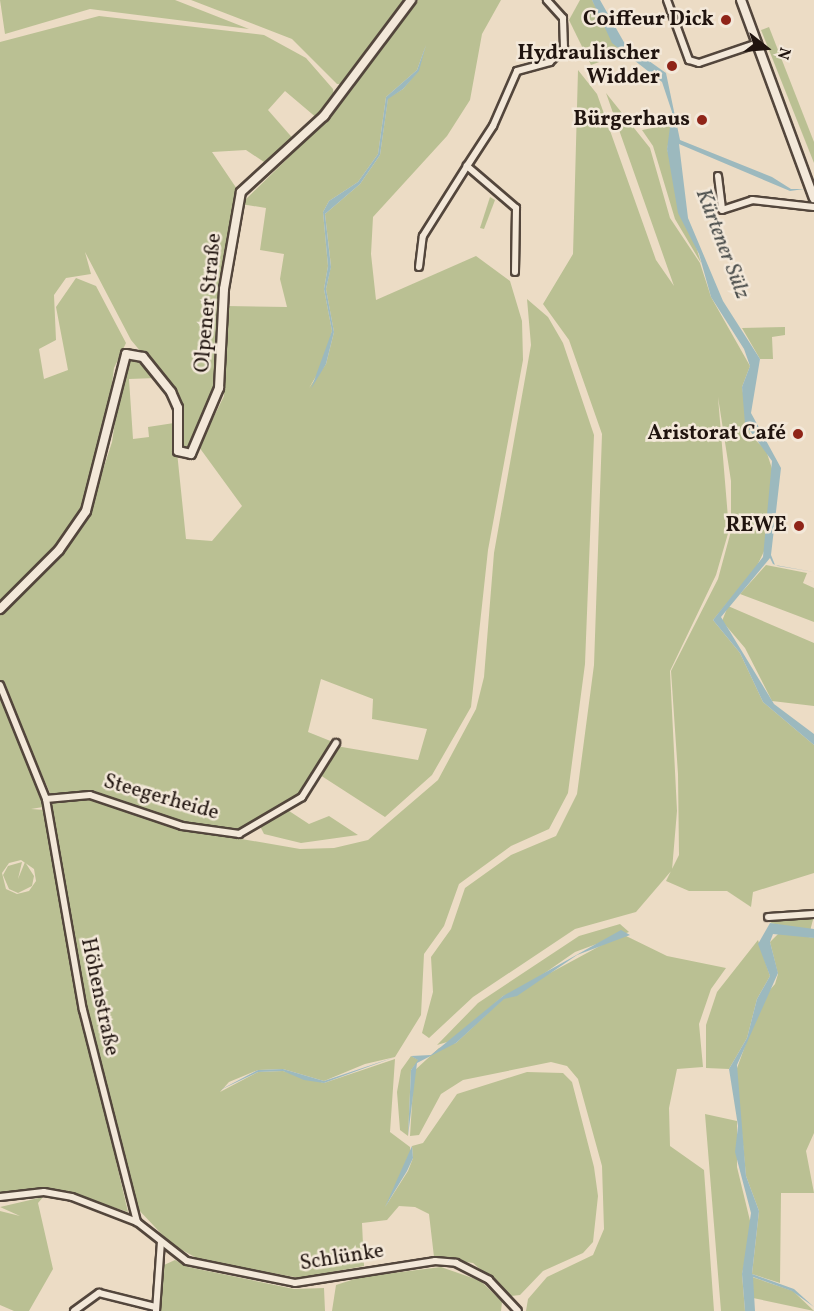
<!DOCTYPE html>
<meta charset="utf-8">
<style>
body{margin:0}
#map{position:relative;width:814px;height:1311px;overflow:hidden;background:#ecdcc5;font-family:Vollkorn,serif}
div>[style]{position:absolute}
[style*='--x']{left:calc(var(--x)*1px);top:calc(var(--y)*1px);width:calc(var(--w)*1px);rotate:calc(var(--a)*1deg)}
.green>*{inset:0;background:#bac093}
.water>*{inset:0;background:#9cb9be}
.roads{filter:drop-shadow(2px 0 #53463c) drop-shadow(-2px 0 #53463c) drop-shadow(0 2px #53463c) drop-shadow(0 -2px #53463c)}
.street>*{height:6px;margin:-3px;padding:0 3px;transform-origin:3px;border-radius:3px;background:#f3e8d9}
.secondary>*{height:8px;margin:-4px;padding:0 4px;transform-origin:4px;border-radius:4px;background:#f3e8d9}
.dots>*{width:16px;height:16px;translate:-50% -50%;box-sizing:border-box;border:3px solid #f3e8d9;border-radius:50%}
span{translate:-50% -50%;white-space:nowrap;text-align:center;line-height:1.15;-webkit-text-stroke:5px #f3e8d9;paint-order:stroke}
.poi-label{font-size:21px;color:#20140f;font-weight:700}
.right{translate:-100% -50%;text-align:right}
.street-label{font-size:21px;color:#20140f}
.water-label{font-size:22px;color:#4b4e4c;font-style:italic}
.north{position:absolute;left:736px;top:18px;width:60px;height:60px;-webkit-text-stroke:4px #f3e8d9;paint-order:stroke;rotate:107deg;font-size:16px;font-weight:700;line-height:24px;text-align:center;color:#20140f}
.north::after{content:'';display:block;margin:auto;width:21px;height:27px;background:#20140f;clip-path:polygon(50% 0,100% 100%,50% 72%,0 100%)}
</style>
<div id="map">
<div class="green">
<div style="clip-path:polygon(0 0,175px 0,249px 29px,90px 9px,5px 34px)"></div>
<div style="clip-path:polygon(191px 0,403px 0,344px 84px,337px 84px,292px 39px)"></div>
<div style="clip-path:polygon(evenodd,418px 0,501px 0,482px 34px,470px 100px,447px 136px,373px 217px,371px 254px,376px 300px,476px 256px,510px 281px,522px 321px,523px 360px,488px 550px,471px 707px,432px 775px,385px 817px,320px 775px,336px 746px,418px 760px,427px 729px,372px 719px,373px 699px,321px 679px,308px 732px,333px 742px,300px 795px,243px 831px,183px 824px,86px 793px,51px 795px,0 680px,0 614px,53px 562px,90px 510px,112px 442px,123px 368px,131px 356px,156px 378px,129px 379px,133px 439px,149px 437px,148px 427px,174px 423px,186px 539px,212px 541px,242px 506px,199px 447px,224px 396px,226px 306px,287px 307px,280px 279px,284px 254px,260px 250px,266px 208px,241px 204px,324px 123px,418px 0,426px 45px,418px 71px,403px 89px,388px 98px,380px 155px,360px 184px,325px 214px,331px 266px,326px 289px,334px 332px,326px 364px,309px 388px,324px 363px,332px 331px,324px 289px,328px 266px,323px 212px,329px 201px,358px 182px,378px 154px,386px 97px,417px 70px,426px 45px)"></div>
<div style="clip-path:polygon(580px 0,592px 0,621px 54px,591px 65px,569px 20px)"></div>
<div style="clip-path:polygon(99px 16px,264px 35px,306px 58px,333px 89px,334px 97px,318px 119px,285px 91px,268px 110px,296px 142px,267px 164px,246px 150px,212px 152px,237px 189px,219px 289px,216px 380px,188px 448px,181px 446px,178px 396px,131px 340px,85px 252px,91px 274px,66px 278px,54px 295px,56px 340px,39px 349px,44px 379px,68px 370px,56px 307px,76px 278px,96px 286px,126px 343px,114px 368px,105px 437px,83px 506px,58px 545px,0 603px,0 42px)"></div>
<div style="clip-path:polygon(769px 27px,814px 142px,814px 163px,761px 30px)"></div>
<div style="clip-path:polygon(578px 70px,597px 94px,656px 260px,674px 286px,606px 93px,650px 148px,670px 218px,700px 263px,711px 297px,750px 366px,742px 387px,750px 435px,766px 450px,774px 475px,767px 545px,756px 568px,713px 620px,740px 653px,763px 702px,814px 745px,814px 873px,753px 892px,751px 907px,727px 891px,689px 891px,666px 881px,679px 855px,678px 774px,671px 671px,718px 579px,731px 531px,731px 481px,718px 397px,729px 530px,716px 575px,670px 671px,677px 811px,672px 870px,636px 912px,575px 929px,473px 997px,429px 1038px,422px 1033px,433px 992px,431px 957px,451px 929px,465px 888px,511px 855px,556px 836px,577px 794px,594px 665px,602px 434px,569px 340px,543px 304px,573px 254px)"></div>
<div style="clip-path:polygon(673px 124px,667px 149px,701px 263px,675px 219px,653px 146px,642px 130px)"></div>
<div style="clip-path:polygon(490px 197px,495px 200px,484px 229px,480px 228px)"></div>
<div style="clip-path:polygon(527px 299px,548px 317px,563px 343px,594px 435px,585px 664px,568px 793px,549px 829px,511px 846px,459px 884px,444px 926px,424px 954px,421px 1015px,395px 1057px,365px 1064px,324px 1081px,283px 1069px,258px 1070px,229px 1082px,220px 1092px,258px 1072px,283px 1071px,324px 1083px,395px 1059px,390px 1132px,410px 1147px,411px 1158px,385px 1207px,408px 1171px,413px 1158px,412px 1146px,423px 1143px,457px 1094px,527px 1072px,563px 1073px,572px 1082px,594px 1167px,598px 1196px,593px 1242px,583px 1253px,543px 1271px,520px 1295px,511px 1296px,473px 1263px,434px 1257px,429px 1214px,415px 1207px,399px 1206px,387px 1220px,362px 1223px,364px 1266px,300px 1278px,202px 1261px,171px 1244px,136px 1207px,86px 1011px,50px 802px,89px 798px,195px 831px,300px 849px,334px 848px,368px 840px,438px 780px,476px 709px,484px 677px,494px 553px,531px 345px)"></div>
<div style="clip-path:polygon(785px 327px,785px 335px,772px 337px,773px 359px,760px 359px,742px 328px)"></div>
<div style="clip-path:polygon(766px 565px,807px 573px,803px 583px,814px 588px,814px 622px,740px 594px)"></div>
<div style="clip-path:polygon(728px 606px,814px 643px,814px 706px,772px 701px,745px 648px,722px 621px)"></div>
<div style="clip-path:polygon(evenodd,0 690px,44px 800px,43px 807px,31px 809px,45px 810px,71px 970px,128px 1212px,62px 1190px,0 1193px,0 690px,21px 860px,34px 869px,36px 881px,29px 891px,17px 894px,6px 889px,2px 873px,9px 863px,21px 860px)"></div>
<div style="clip-path:polygon(286px 809px,309px 824px,329px 816px,358px 835px,301px 843px,264px 834px,260px 826px)"></div>
<div style="clip-path:polygon(22px 862px,18px 879px,25px 862px,34px 876px,32px 886px,18px 893px,9px 889px,3px 875px,8px 866px)"></div>
<div style="clip-path:polygon(814px 916px,810px 931px,770px 923px,777px 919px)"></div>
<div style="clip-path:polygon(620px 924px,629px 932px,575px 952px,516px 993px,503px 996px,454px 1040px,437px 1045px,478px 1003px,579px 936px)"></div>
<div style="clip-path:polygon(780px 932px,814px 938px,814px 1133px,806px 1151px,814px 1193px,781px 1193px,780px 1283px,752px 1274px,759px 1211px,746px 1176px,736px 1071px,762px 999px,775px 984px,778px 974px,770px 942px)"></div>
<div style="clip-path:polygon(622px 934px,667px 956px,726px 968px,711px 989px,699px 1024px,703px 1067px,677px 1069px,669px 1108px,670px 1146px,704px 1170px,714px 1311px,526px 1311px,528px 1299px,547px 1277px,593px 1255px,604px 1229px,602px 1166px,578px 1079px,567px 1066px,551px 1062px,463px 1080px,441px 1094px,419px 1135px,410px 1136px,414px 1071px,439px 1048px,456px 1043px,504px 998px)"></div>
<div style="clip-path:polygon(758px 940px,770px 976px,757px 999px,747px 1038px,729px 1069px,706px 1068px,706px 1025px,717px 992px)"></div>
<div style="clip-path:polygon(411px 1056px,419px 1060px,411px 1070px,408px 1136px,400px 1130px,397px 1092px,401px 1070px)"></div>
<div style="clip-path:polygon(705px 1114px,737px 1121px,737px 1167px,752px 1229px,742px 1274px,745px 1311px,721px 1311px)"></div>
<div style="clip-path:polygon(43px 1197px,38px 1203px,53px 1269px,29px 1311px,14px 1311px,0 1305px,0 1211px,20px 1216px,0 1207px)"></div>
<div style="clip-path:polygon(175px 1260px,188px 1267px,294px 1289px,324px 1288px,325px 1311px,159px 1311px,164px 1265px)"></div>
<div style="clip-path:polygon(441px 1267px,481px 1281px,502px 1302px,501px 1311px,332px 1311px,336px 1285px,361px 1277px)"></div>
<div style="clip-path:polygon(752px 1277px,793px 1291px,814px 1311px,753px 1298px)"></div>
</div>
<div class="water">
<div style="clip-path:polygon(592px 0,600px 0,625px 44px,666px 73px,680px 140px,772px 177px,791px 189px,804px 189px,790px 191px,679px 144px,688px 218px,723px 301px,760px 359px,751px 413px,781px 468px,771px 555px,775px 565px,814px 572px,778px 566px,773px 564px,770px 558px,721px 617px,774px 704px,814px 734px,814px 745px,763px 702px,740px 653px,713px 620px,763px 557px,772px 461px,745px 424px,742px 387px,750px 366px,744px 349px,711px 297px,699px 254px,678px 213px,667px 149px,672px 112px,662px 82px,612px 43px)"></div>
<div style="clip-path:polygon(426px 45px,419px 71px,403px 89px,388px 99px,380px 155px,360px 184px,325px 214px,331px 267px,326px 289px,334px 332px,326px 364px,311px 389px,332px 331px,324px 289px,328px 266px,323px 212px,329px 201px,358px 182px,378px 154px,386px 97px,417px 70px)"></div>
<div style="clip-path:polygon(770px 923px,814px 929px,814px 938px,773px 934px,770px 942px,778px 973px,737px 1065px,746px 1176px,759px 1211px,752px 1274px,794px 1289px,814px 1307px,792px 1291px,753px 1277px,755px 1311px,745px 1311px,742px 1274px,751px 1213px,735px 1152px,738px 1126px,729px 1069px,747px 1038px,757px 999px,770px 976px,758px 944px)"></div>
<div style="clip-path:polygon(621px 930px,630px 935px,577px 955px,517px 996px,504px 999px,456px 1043px,417px 1063px,408px 1136px,411px 1070px,418px 1060px,411px 1056px,431px 1055px,503px 996px)"></div>
<div style="clip-path:polygon(395px 1057px,324px 1083px,304px 1080px,283px 1071px,258px 1072px,218px 1091px,258px 1070px,283px 1069px,324px 1081px)"></div>
<div style="clip-path:polygon(412px 1146px,413px 1158px,407px 1171px,385px 1207px)"></div>
</div>
<div class="roads">
<div class="street">
<div style="--x:667;--y:0;--w:64;--a:69.9"></div>
<div style="--x:689;--y:60;--w:10;--a:17"></div>
<div style="--x:699;--y:63;--w:62;--a:-18.7"></div>
<div style="--x:718;--y:176;--w:34;--a:83"></div>
<div style="--x:722;--y:210;--w:32;--a:-18"></div>
<div style="--x:752;--y:200;--w:62;--a:6.4"></div>
<div style="--x:419;--y:267;--w:31;--a:-83"></div>
<div style="--x:423;--y:236;--w:83;--a:-57.8"></div>
<div style="--x:515;--y:272;--w:64;--a:-89.1"></div>
<div style="--x:516;--y:208;--w:65;--a:-139.4"></div>
<div style="--x:467;--y:166;--w:48;--a:-57"></div>
<div style="--x:493;--y:126;--w:60;--a:-66.4"></div>
<div style="--x:517;--y:71;--w:34;--a:-15"></div>
<div style="--x:550;--y:62;--w:20;--a:-45"></div>
<div style="--x:564;--y:48;--w:30;--a:-92"></div>
<div style="--x:563;--y:18;--w:24;--a:-132"></div>
<div style="--x:0;--y:685;--w:123;--a:68"></div>
<div style="--x:46;--y:799;--w:214;--a:80.1"></div>
<div style="--x:83;--y:1010;--w:219;--a:75.7"></div>
<div style="--x:46;--y:799;--w:44;--a:-5.2"></div>
<div style="--x:90;--y:795;--w:97;--a:18.6"></div>
<div style="--x:182;--y:826;--w:58;--a:8"></div>
<div style="--x:239;--y:834;--w:73;--a:-30.4"></div>
<div style="--x:302;--y:797;--w:64;--a:-57.8"></div>
<div style="--x:768;--y:917;--w:46;--a:-3.7"></div>
<div style="--x:0;--y:1197;--w:44;--a:-6.5"></div>
<div style="--x:44;--y:1192;--w:28;--a:10"></div>
<div style="--x:72;--y:1197;--w:70;--a:21"></div>
<div style="--x:137;--y:1222;--w:63;--a:38"></div>
<div style="--x:187;--y:1261;--w:110;--a:11.5"></div>
<div style="--x:295;--y:1283;--w:142;--a:-8.9"></div>
<div style="--x:435;--y:1261;--w:21;--a:5"></div>
<div style="--x:456;--y:1263;--w:37;--a:27"></div>
<div style="--x:489;--y:1280;--w:42;--a:46.9"></div>
<div style="--x:74;--y:1311;--w:31;--a:-36"></div>
<div style="--x:99;--y:1293;--w:58;--a:14"></div>
<div style="--x:156;--y:1311;--w:69;--a:-85.9"></div>
</div>
<div class="secondary">
<div style="--x:741;--y:0;--w:211;--a:69.8"></div>
<div style="--x:0;--y:609;--w:83;--a:-45"></div>
<div style="--x:59;--y:550;--w:47;--a:-55.3"></div>
<div style="--x:86;--y:511;--w:162;--a:-75.7"></div>
<div style="--x:126;--y:354;--w:17;--a:10"></div>
<div style="--x:143;--y:357;--w:45;--a:51.3"></div>
<div style="--x:171;--y:392;--w:17;--a:66"></div>
<div style="--x:178;--y:408;--w:43;--a:90"></div>
<div style="--x:178;--y:451;--w:13;--a:13"></div>
<div style="--x:191;--y:454;--w:72;--a:-67"></div>
<div style="--x:219;--y:388;--w:99;--a:-87.1"></div>
<div style="--x:224;--y:289;--w:98;--a:-80.1"></div>
<div style="--x:241;--y:192;--w:113;--a:-42.5"></div>
<div style="--x:324;--y:116;--w:145;--a:-53.1"></div>
</div>
</div>
<div class="dots">
<div style="left:726px;top:20px;background:#8f2418"></div>
<div style="left:672px;top:66px;background:#8f2418"></div>
<div style="left:702px;top:120px;background:#8f2418"></div>
<div style="left:798px;top:434px;background:#8f2418"></div>
<div style="left:799px;top:526px;background:#8f2418"></div>
</div>
<div class="poi-label">
<span class="right" style="left:714px;top:20px">Coiffeur Dick</span>
<span class="right" style="left:660px;top:66px">Hydraulischer<br>Widder</span>
<span class="right" style="left:690px;top:120px">Bürgerhaus</span>
<span class="right" style="left:786px;top:434px">Aristorat Café</span>
<span class="right" style="left:787px;top:526px">REWE</span>
</div>
<div class="street-label">
<span style="left:209px;top:303px;rotate:-85deg">Olpener Straße</span>
<span style="left:161px;top:798px;rotate:16deg">Steegerheide</span>
<span style="left:99px;top:997px;rotate:78deg">Höhenstraße</span>
<span style="left:342px;top:1258px;rotate:-9deg">Schlünke</span>
</div>
<div class="water-label">
<span style="left:722px;top:244px;rotate:69deg">Kürtener Sülz</span>
</div>
<div class="north">N</div>
</div>
